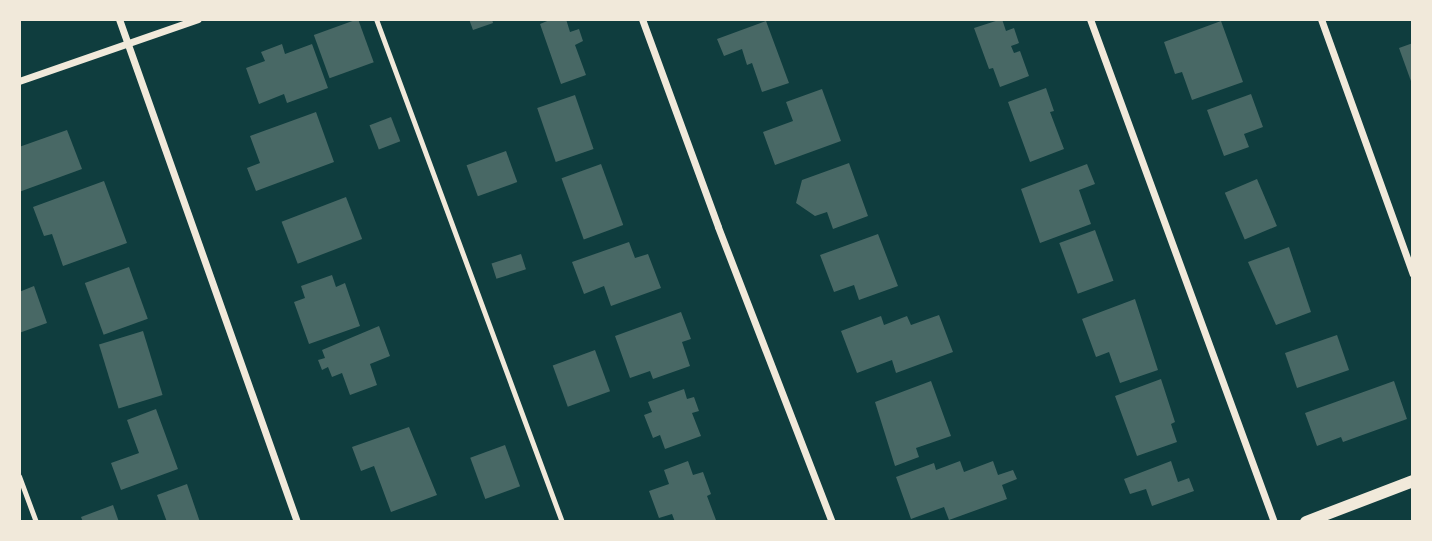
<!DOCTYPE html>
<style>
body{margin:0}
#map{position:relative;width:1432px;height:541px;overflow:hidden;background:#0f3d3e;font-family:Cabin,sans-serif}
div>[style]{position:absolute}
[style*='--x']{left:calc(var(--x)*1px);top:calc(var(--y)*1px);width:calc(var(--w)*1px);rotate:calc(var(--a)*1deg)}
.building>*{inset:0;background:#486865;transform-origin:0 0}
.service>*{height:5px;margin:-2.5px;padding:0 2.5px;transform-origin:2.5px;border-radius:2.5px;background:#f1e9da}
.minor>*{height:7px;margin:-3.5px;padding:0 3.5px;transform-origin:3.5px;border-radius:3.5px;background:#f1e9da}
.tertiary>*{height:12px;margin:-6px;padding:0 6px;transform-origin:6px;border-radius:6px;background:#f1e9da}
span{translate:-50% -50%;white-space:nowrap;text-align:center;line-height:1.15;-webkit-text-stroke:7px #f1e9da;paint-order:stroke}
.frame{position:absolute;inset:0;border:21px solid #f1e9da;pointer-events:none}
</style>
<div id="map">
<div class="building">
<div style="left:358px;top:19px;width:46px;height:47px;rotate:70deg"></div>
<div style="clip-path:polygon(469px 19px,492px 19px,493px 23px,473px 30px)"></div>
<div style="clip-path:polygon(552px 19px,566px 19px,570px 32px,579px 29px,583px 41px,575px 45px,586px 75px,561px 84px,540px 24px)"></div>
<div style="clip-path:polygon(1002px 19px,1006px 31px,1014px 28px,1019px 43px,1011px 46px,1014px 53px,1020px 51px,1029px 76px,1000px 87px,993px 68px,989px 69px,974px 28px)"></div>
<div style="clip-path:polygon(766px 21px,789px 83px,762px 92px,752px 63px,747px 65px,742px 49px,724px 56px,717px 39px)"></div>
<div style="clip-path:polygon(1221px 21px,1243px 82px,1192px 100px,1182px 72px,1175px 74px,1164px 42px)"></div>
<div style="clip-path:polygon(1413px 43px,1413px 84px,1412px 84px,1399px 48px)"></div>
<div style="clip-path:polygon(282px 44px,285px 54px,312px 44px,328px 88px,287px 103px,284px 94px,259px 104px,246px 68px,265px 61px,261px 52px)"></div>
<div style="clip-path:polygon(1046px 88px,1054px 111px,1050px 112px,1064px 149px,1030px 162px,1008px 102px)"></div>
<div style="clip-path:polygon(822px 89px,841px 141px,775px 165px,763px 132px,793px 121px,786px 102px)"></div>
<div style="clip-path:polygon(1251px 94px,1263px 127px,1244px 134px,1249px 147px,1224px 156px,1207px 110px)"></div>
<div style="left:575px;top:95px;width:57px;height:40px;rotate:71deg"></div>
<div style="clip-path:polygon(316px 112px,334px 162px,256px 191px,247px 168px,260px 163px,250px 136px)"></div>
<div style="left:391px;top:117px;width:26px;height:23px;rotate:69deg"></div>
<div style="clip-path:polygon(67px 130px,82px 169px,19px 192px,19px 147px)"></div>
<div style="left:506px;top:151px;width:33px;height:42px;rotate:70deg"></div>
<div style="clip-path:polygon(849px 163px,868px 216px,833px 229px,827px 212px,815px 216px,796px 203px,802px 180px)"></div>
<div style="left:601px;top:164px;width:65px;height:42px;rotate:70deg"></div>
<div style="clip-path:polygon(1087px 164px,1095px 184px,1079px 190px,1091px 224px,1040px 243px,1021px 189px)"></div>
<div style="left:1257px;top:179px;width:51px;height:35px;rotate:67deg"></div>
<div style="clip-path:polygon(104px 181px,127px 243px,63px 266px,52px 234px,44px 236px,33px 207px)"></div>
<div style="left:346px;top:197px;width:45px;height:69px;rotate:69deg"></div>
<div style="left:1095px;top:230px;width:54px;height:38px;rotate:70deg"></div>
<div style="clip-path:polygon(878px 234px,898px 286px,859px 300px,854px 285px,834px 292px,820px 255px)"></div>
<div style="clip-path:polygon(629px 242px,635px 258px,648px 254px,661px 288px,611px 306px,604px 286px,584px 294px,572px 262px)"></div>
<div style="clip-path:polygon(1289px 247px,1311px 312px,1276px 325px,1248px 262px)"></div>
<div style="left:521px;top:254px;width:16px;height:31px;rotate:72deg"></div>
<div style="left:129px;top:267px;width:55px;height:47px;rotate:70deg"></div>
<div style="clip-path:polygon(332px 275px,336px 287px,345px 283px,360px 326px,309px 344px,294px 302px,305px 298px,301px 286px)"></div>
<div style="clip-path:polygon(34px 286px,47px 323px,19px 333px,19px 292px)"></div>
<div style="clip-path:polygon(1135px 299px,1158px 370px,1120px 383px,1109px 352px,1096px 357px,1082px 319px)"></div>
<div style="clip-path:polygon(681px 312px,691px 339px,682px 342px,690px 366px,653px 379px,650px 371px,630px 378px,615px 336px)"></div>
<div style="clip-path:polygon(939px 315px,953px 352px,896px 373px,892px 360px,857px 373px,841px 331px,881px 316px,884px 325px,907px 316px,911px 325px)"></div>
<div style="clip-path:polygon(379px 326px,390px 356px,370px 364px,377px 385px,350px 395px,342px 373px,332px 377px,328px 367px,322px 370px,318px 360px,325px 358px,322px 350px)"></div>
<div style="left:143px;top:331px;width:67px;height:46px;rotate:73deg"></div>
<div style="left:1337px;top:335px;width:37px;height:55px;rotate:71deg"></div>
<div style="left:595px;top:350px;width:44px;height:45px;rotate:70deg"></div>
<div style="clip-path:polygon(1161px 379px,1175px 422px,1171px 424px,1177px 442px,1137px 456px,1115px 396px)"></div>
<div style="clip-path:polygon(931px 381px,951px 436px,916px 448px,919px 457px,895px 466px,875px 402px)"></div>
<div style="clip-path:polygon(1394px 381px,1407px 419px,1343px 442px,1341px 437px,1317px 446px,1305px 413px)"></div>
<div style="clip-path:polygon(684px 389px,687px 399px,694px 397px,699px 411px,692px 413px,701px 436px,665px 449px,660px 435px,653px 438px,644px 415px,652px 412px,648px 402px)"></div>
<div style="clip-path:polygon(156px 409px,178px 469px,121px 490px,111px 463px,139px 453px,127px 420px)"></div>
<div style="clip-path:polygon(409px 427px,437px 495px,391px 512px,374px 466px,361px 471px,352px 447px)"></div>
<div style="left:505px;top:445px;width:44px;height:37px;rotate:70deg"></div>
<div style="clip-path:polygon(688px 461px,693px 475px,703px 472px,711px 494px,707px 496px,716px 520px,675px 522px,672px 514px,659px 518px,649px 491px,669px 484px,664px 470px)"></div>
<div style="clip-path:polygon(960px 461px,964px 472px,993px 461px,998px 475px,1013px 470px,1017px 479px,1002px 485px,1007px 499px,949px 520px,944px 507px,911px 519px,896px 477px,934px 463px,936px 470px)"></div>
<div style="clip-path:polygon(1171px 461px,1178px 482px,1189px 478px,1194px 491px,1152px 506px,1146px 489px,1130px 494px,1124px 479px)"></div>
<div style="clip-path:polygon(187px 484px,200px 522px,167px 522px,157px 495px)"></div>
<div style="clip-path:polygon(113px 505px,119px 522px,83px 522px,81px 517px)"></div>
</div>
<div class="service">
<div style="--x:376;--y:19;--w:536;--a:69.71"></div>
<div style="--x:19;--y:476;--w:49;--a:69.7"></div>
</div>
<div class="minor">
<div style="--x:119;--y:19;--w:534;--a:70.51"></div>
<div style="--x:642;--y:19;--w:221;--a:69.9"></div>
<div style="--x:718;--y:227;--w:316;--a:68.9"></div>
<div style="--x:1090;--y:19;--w:536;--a:69.91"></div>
<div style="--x:1321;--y:19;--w:271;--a:70.2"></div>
<div style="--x:19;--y:81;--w:189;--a:-19.1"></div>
</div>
<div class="tertiary">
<div style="--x:1306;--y:522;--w:115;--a:-21"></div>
</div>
<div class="frame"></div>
</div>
